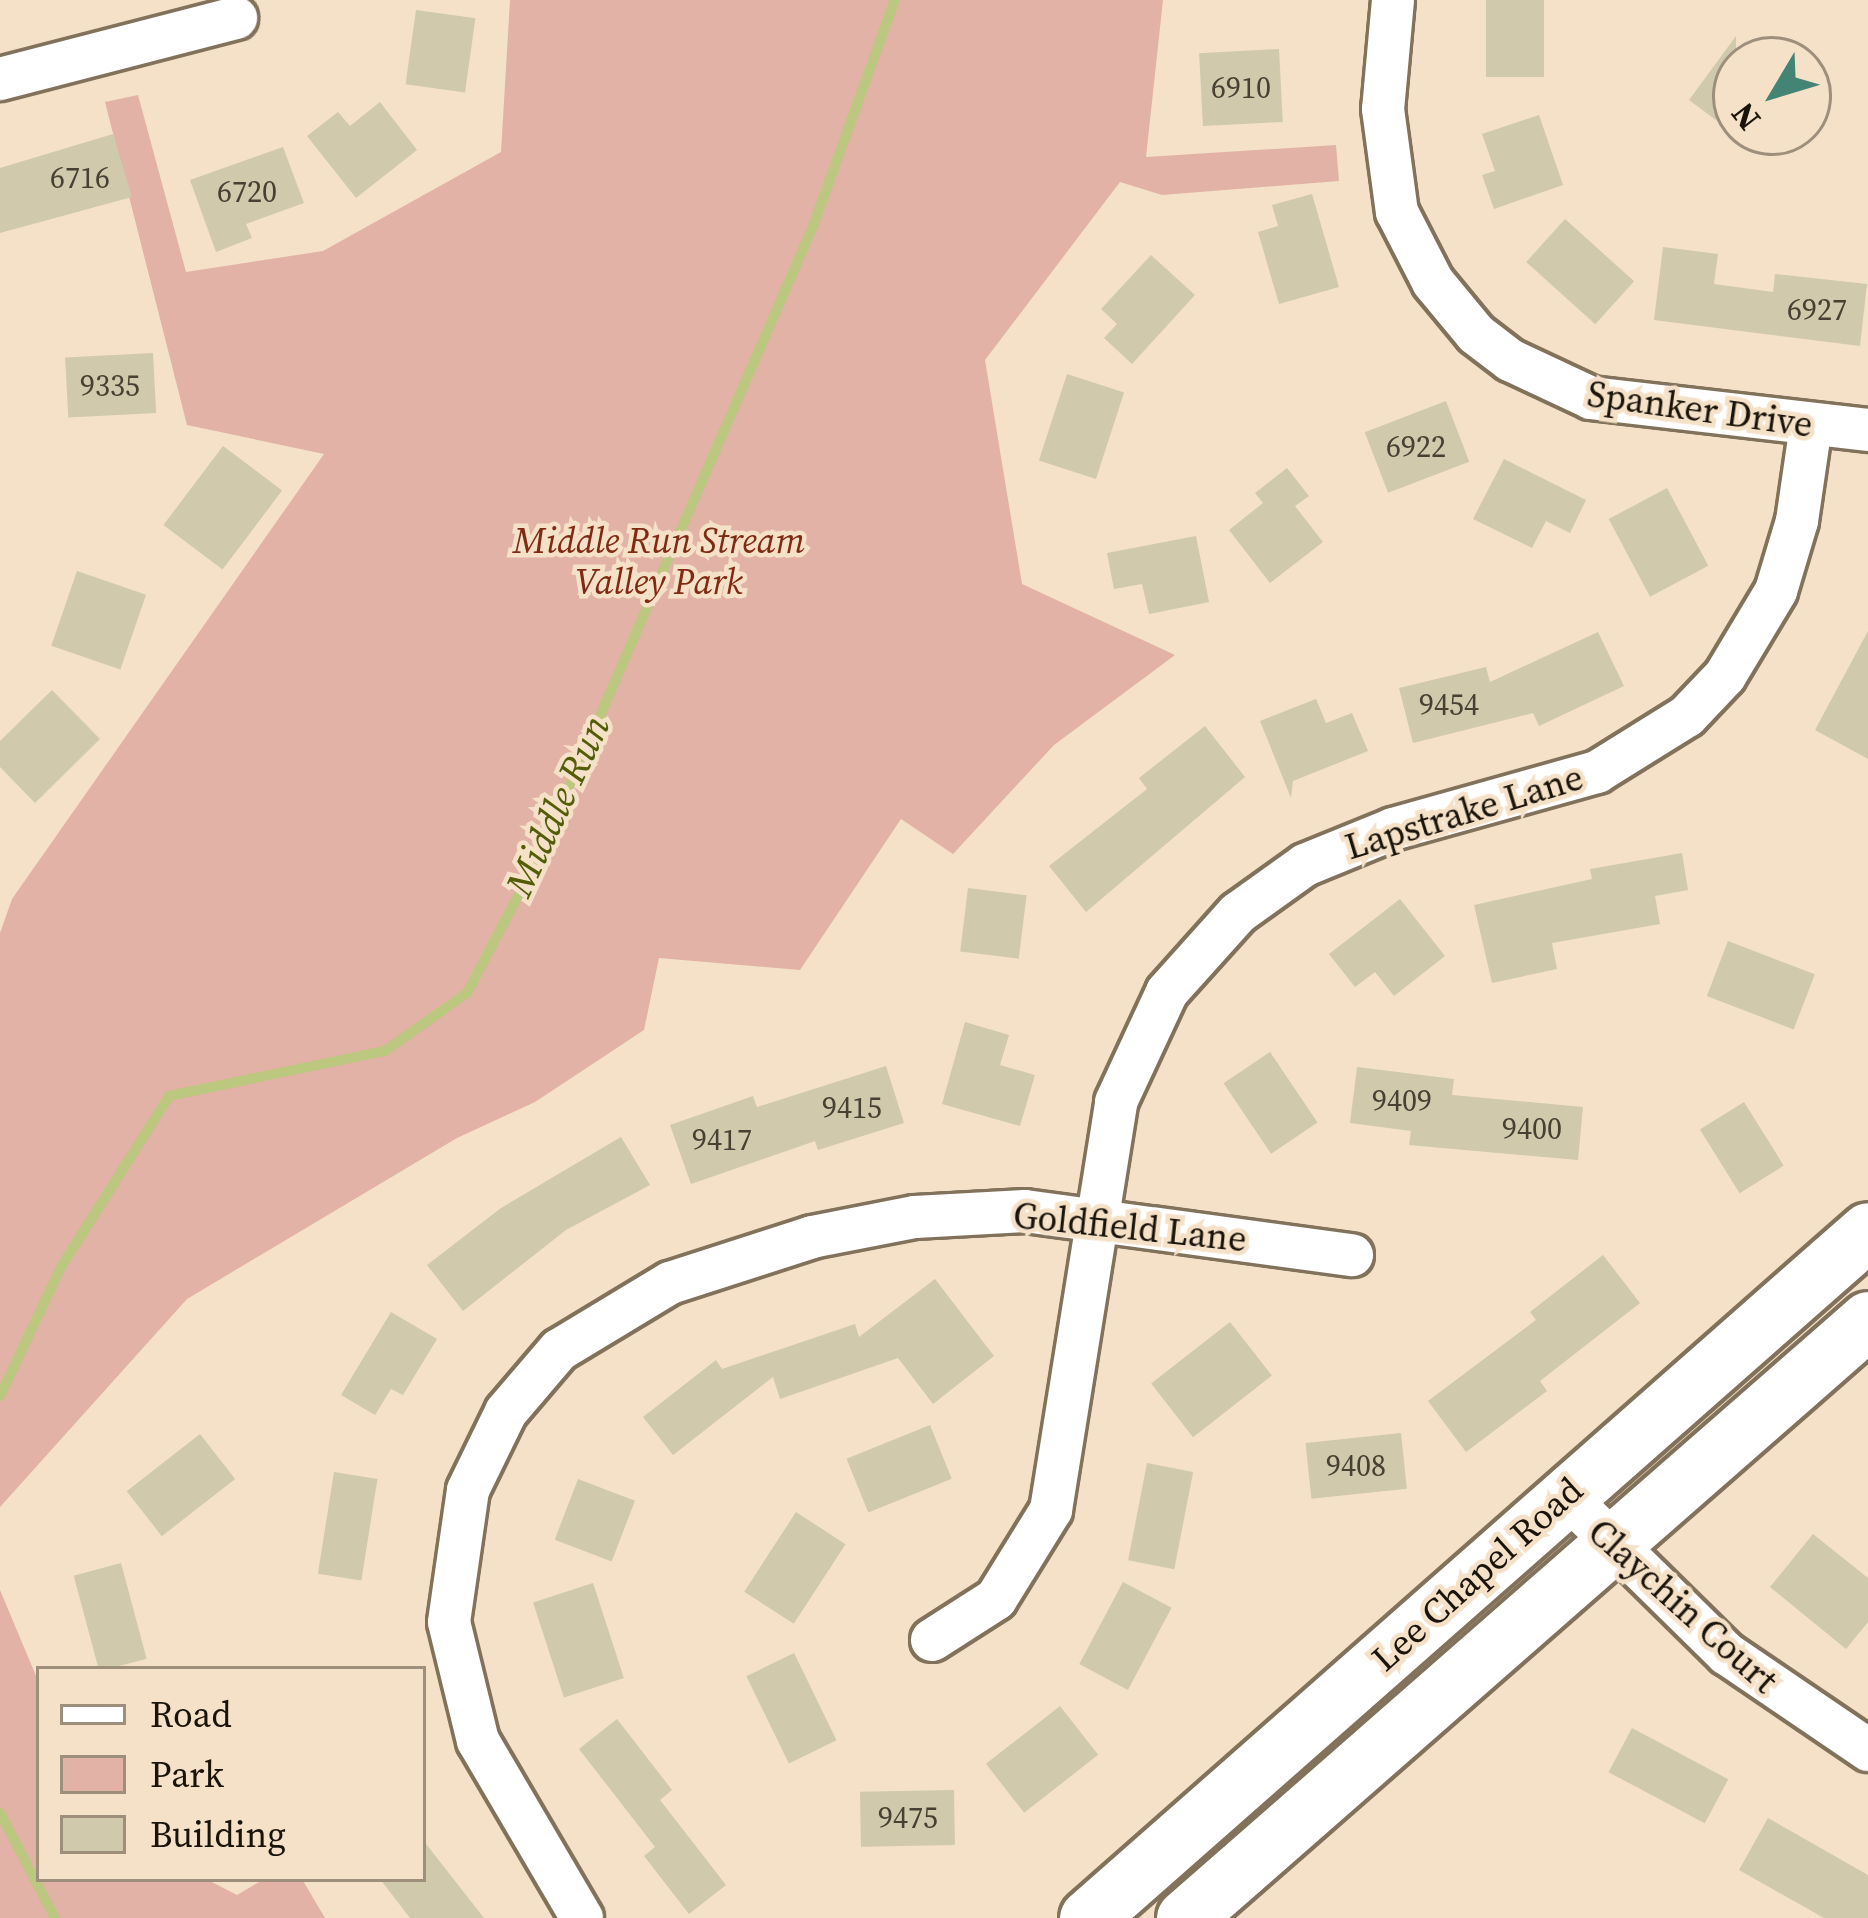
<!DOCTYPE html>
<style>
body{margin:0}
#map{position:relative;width:1868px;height:1918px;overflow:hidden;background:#f4e1c8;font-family:"Source Serif 4",serif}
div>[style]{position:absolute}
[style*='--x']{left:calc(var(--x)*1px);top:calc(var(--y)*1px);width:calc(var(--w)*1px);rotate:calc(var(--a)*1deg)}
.green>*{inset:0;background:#e2b2a6}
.stream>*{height:10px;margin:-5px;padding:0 5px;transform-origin:5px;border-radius:5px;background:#bcc77f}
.building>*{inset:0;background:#d0c9ac;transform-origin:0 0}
.roads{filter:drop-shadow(3px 0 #82725b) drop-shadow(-3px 0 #82725b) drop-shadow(0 3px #82725b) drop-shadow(0 -3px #82725b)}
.minor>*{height:42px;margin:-21px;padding:0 21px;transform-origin:21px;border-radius:21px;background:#fff}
.secondary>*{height:57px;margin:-28.5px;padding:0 28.5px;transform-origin:28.5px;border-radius:28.5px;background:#fff}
span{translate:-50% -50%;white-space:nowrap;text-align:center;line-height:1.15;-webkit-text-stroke:9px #f4e1c8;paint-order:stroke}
.number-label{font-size:30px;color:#484032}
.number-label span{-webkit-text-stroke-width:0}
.street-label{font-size:36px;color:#1a130a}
.park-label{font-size:36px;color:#802913;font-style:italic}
.water-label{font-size:39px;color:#535c06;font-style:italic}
.legend{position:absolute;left:36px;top:1666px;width:390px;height:216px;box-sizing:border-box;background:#f4e1c8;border:3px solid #9d8f7c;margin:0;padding:15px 21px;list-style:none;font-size:36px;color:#1a130a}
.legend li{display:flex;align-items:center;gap:24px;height:60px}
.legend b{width:60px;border:3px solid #9d8f7c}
.north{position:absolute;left:1712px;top:36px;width:120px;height:120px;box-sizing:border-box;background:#f4e1c8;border:3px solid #9d8f7c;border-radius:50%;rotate:232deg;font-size:33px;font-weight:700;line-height:48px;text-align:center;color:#1a130a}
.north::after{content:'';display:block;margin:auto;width:42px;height:54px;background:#438475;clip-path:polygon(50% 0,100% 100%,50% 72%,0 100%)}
</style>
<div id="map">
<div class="green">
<div style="clip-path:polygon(510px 0,1163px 0,1146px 157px,1336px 145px,1339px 181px,1162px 195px,1120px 182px,985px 360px,1022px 584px,1175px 655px,1054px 745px,953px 854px,901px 819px,800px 970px,659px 958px,644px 1030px,535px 1102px,457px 1138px,187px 1299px,0 1507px,0 933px,12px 899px,324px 454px,187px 425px,105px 102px,138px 95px,186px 272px,323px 251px,501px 152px)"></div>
<div style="clip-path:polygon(0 1590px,39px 1683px,39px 1879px,206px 1879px,237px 1895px,264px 1879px,302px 1879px,325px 1918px,0 1918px)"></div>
</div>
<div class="stream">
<div style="--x:0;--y:1396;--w:143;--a:-64.7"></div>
<div style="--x:61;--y:1267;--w:202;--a:-57.7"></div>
<div style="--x:169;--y:1096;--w:221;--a:-11.8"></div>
<div style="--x:385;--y:1051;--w:100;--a:-35.3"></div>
<div style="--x:467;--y:993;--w:153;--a:-62.3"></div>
<div style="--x:538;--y:858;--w:689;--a:-66.48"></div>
<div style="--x:813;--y:226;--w:240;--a:-70.1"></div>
<div style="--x:0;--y:1813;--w:119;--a:62.4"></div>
</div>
<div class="building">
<div style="left:1486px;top:0;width:58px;height:77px"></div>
<div style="left:416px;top:10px;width:60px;height:75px;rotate:8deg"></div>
<div style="clip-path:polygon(1736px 36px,1736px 135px,1689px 100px)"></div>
<div style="left:1279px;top:49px;width:73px;height:80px;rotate:87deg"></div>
<div style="clip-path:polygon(380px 102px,417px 150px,356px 198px,307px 136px,338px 112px,350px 126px)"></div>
<div style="clip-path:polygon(1539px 115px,1563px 185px,1494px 209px,1482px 175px,1495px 171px,1482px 134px)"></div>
<div style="clip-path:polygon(113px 134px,132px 197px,0 233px,0 168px)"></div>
<div style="clip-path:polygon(283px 147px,304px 203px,246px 224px,252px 238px,216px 252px,190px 180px)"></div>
<div style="clip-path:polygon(1312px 194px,1339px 287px,1279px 304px,1258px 232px,1278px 226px,1272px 205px)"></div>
<div style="left:1565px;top:219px;width:93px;height:58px;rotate:42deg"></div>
<div style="clip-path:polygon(1663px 247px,1718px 254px,1714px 284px,1773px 292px,1775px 274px,1867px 284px,1860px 346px,1654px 320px)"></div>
<div style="clip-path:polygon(1151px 255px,1195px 295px,1132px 364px,1104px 338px,1117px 324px,1101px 309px)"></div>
<div style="left:153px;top:353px;width:60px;height:88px;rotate:87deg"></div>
<div style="left:1067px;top:374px;width:60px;height:91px;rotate:18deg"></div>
<div style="left:1446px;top:401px;width:65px;height:87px;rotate:69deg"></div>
<div style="left:223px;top:446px;width:74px;height:99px;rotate:37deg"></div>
<div style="clip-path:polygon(1504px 459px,1586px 500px,1570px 533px,1546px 521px,1532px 548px,1473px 519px)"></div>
<div style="clip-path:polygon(1287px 468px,1309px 496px,1295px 506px,1323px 542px,1270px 583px,1229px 530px,1263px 503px,1255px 493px)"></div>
<div style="left:1667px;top:488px;width:88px;height:66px;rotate:62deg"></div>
<div style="clip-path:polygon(1196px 536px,1209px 602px,1149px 614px,1142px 584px,1114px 589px,1107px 553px)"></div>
<div style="left:77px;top:571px;width:73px;height:79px;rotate:19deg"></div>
<div style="clip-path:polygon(1868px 631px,1868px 759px,1815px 730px)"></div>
<div style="clip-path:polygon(1598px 632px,1624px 686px,1539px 726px,1533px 713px,1413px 743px,1399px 688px,1486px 667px,1490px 682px)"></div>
<div style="clip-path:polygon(52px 690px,100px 739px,35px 803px,0 767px,0 741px)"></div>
<div style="clip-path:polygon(1316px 699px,1326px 723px,1352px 713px,1368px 751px,1293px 781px,1291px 798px,1260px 721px)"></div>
<div style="clip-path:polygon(1205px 726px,1245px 777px,1086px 912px,1049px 866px,1147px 789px,1139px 778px)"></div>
<div style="clip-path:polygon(1682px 853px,1688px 890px,1655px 896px,1660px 924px,1552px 943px,1557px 969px,1492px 983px,1474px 905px,1592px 879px,1590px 869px)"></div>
<div style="left:968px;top:888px;width:59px;height:64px;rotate:7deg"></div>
<div style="clip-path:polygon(1400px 899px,1445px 956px,1394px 996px,1375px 972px,1355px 987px,1329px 954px)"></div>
<div style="left:1728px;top:941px;width:93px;height:59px;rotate:21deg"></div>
<div style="clip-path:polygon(965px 1022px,1009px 1035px,1000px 1065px,1035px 1075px,1020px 1126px,942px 1104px)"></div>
<div style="left:1270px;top:1052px;width:85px;height:56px;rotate:56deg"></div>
<div style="clip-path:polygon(886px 1066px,904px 1123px,818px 1150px,815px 1141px,691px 1184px,670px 1125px,753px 1096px,757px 1107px)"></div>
<div style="clip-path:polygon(1357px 1067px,1454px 1079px,1452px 1095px,1583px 1107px,1578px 1160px,1409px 1145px,1411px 1131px,1350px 1123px)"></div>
<div style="left:1744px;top:1102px;width:75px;height:52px;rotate:58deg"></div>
<div style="clip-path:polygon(621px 1137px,650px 1185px,566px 1230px,463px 1311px,427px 1265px,501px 1208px)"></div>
<div style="clip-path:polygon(1603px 1255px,1640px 1303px,1540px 1381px,1547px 1391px,1466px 1452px,1428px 1401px,1536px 1320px,1530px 1312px)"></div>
<div style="clip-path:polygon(935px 1279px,994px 1356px,933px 1404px,898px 1358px,780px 1399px,773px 1377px,673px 1455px,643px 1417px,716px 1360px,722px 1369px,855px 1324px,859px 1337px)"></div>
<div style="clip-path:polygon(391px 1312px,437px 1339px,403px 1395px,391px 1389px,375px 1415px,341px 1395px)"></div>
<div style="left:1230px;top:1322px;width:68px;height:100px;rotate:52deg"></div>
<div style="left:930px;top:1425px;width:58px;height:90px;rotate:68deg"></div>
<div style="left:1401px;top:1433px;width:56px;height:96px;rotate:84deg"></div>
<div style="left:200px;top:1434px;width:57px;height:93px;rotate:52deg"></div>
<div style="left:1147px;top:1463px;width:47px;height:99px;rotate:11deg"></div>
<div style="left:334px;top:1472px;width:44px;height:103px;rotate:9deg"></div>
<div style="left:578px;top:1479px;width:61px;height:65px;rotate:21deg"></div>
<div style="left:796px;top:1512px;width:59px;height:95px;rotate:33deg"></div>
<div style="clip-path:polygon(1813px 1534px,1868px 1578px,1868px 1622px,1846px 1649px,1770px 1587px)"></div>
<div style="left:121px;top:1563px;width:99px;height:49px;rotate:75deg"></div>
<div style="left:1123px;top:1582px;width:55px;height:93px;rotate:28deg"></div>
<div style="left:593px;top:1583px;width:100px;height:63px;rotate:72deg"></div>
<div style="left:794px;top:1653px;width:97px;height:53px;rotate:64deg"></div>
<div style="left:1060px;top:1706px;width:62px;height:94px;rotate:52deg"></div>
<div style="clip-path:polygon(617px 1719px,672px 1790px,660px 1800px,726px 1885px,689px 1914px,644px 1856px,655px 1847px,579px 1749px)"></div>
<div style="left:1632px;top:1728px;width:109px;height:50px;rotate:28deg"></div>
<div style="left:954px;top:1790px;width:55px;height:94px;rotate:89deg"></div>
<div style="clip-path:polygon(1768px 1818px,1868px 1875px,1868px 1918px,1824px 1918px,1739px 1870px)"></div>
<div style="clip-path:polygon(423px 1840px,484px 1918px,410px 1918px,380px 1879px,423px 1879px)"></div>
</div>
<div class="roads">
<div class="minor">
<div style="--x:1393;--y:0;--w:109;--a:95.2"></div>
<div style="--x:1383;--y:109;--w:104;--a:82.3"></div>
<div style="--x:1397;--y:212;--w:79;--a:62.8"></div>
<div style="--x:1433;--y:282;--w:67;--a:50.4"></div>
<div style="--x:1476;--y:334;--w:43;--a:37.4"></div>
<div style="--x:1510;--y:360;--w:89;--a:25.1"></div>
<div style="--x:1591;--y:398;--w:279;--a:6.6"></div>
<div style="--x:0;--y:79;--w:244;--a:-14.5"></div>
<div style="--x:1564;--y:1494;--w:228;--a:44.5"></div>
<div style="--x:1727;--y:1654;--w:171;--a:34.2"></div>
<div style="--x:932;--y:1640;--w:76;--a:-32.6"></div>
<div style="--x:996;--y:1599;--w:105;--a:-58.3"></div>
<div style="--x:1051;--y:1510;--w:413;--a:-80.9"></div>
<div style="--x:1116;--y:1102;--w:121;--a:-65.1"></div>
<div style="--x:1167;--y:992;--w:106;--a:-48.1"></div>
<div style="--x:1238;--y:913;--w:82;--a:-35.6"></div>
<div style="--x:1305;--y:865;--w:95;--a:-22.2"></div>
<div style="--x:1393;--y:829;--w:212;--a:-15.6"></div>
<div style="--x:1597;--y:772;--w:106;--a:-31.9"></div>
<div style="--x:1687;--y:716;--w:55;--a:-46.5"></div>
<div style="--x:1725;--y:676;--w:99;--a:-59"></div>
<div style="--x:1776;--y:591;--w:73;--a:-73.3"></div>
<div style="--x:1797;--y:521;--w:97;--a:-81.7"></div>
<div style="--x:582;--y:1918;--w:205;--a:-120.4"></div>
<div style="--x:478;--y:1741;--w:122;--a:-103.7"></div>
<div style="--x:449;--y:1622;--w:133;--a:-81.8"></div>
<div style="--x:468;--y:1490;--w:87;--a:-64"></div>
<div style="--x:506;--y:1412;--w:82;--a:-49.5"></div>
<div style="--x:559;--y:1350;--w:130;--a:-31.1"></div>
<div style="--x:670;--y:1283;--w:149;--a:-17.9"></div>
<div style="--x:812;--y:1237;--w:105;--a:-11"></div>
<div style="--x:915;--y:1217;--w:110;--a:-3.1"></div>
<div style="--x:1025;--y:1211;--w:330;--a:7.7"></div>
</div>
<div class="secondary">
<div style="--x:1088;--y:1918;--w:1039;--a:-41.37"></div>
<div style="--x:1185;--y:1918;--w:908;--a:-41.2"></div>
</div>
</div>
<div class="number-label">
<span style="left:1241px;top:88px">6910</span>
<span style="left:80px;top:178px">6716</span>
<span style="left:247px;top:192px">6720</span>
<span style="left:1817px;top:310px">6927</span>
<span style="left:110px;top:386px">9335</span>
<span style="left:1416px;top:447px">6922</span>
<span style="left:1449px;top:705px">9454</span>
<span style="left:1402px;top:1101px">9409</span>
<span style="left:852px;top:1108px">9415</span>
<span style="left:1532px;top:1129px">9400</span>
<span style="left:722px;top:1140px">9417</span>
<span style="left:1356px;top:1466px">9408</span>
<span style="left:908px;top:1818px">9475</span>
</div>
<div class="street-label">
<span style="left:1700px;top:409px;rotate:8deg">Spanker Drive</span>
<span style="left:1464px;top:812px;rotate:-17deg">Lapstrake Lane</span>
<span style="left:1130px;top:1227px;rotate:6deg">Goldfield Lane</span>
<span style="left:1477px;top:1574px;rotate:-42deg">Lee Chapel Road</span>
<span style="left:1683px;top:1606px;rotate:42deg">Claychin Court</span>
</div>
<div class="park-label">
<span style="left:659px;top:561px">Middle Run Stream<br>Valley Park</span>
</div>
<div class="water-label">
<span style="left:558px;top:806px;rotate:-65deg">Middle Run</span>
</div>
<ul class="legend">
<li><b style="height:15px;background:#fff"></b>Road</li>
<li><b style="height:33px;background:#e2b2a6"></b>Park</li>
<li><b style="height:33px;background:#d0c9ac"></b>Building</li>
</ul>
<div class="north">N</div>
</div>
